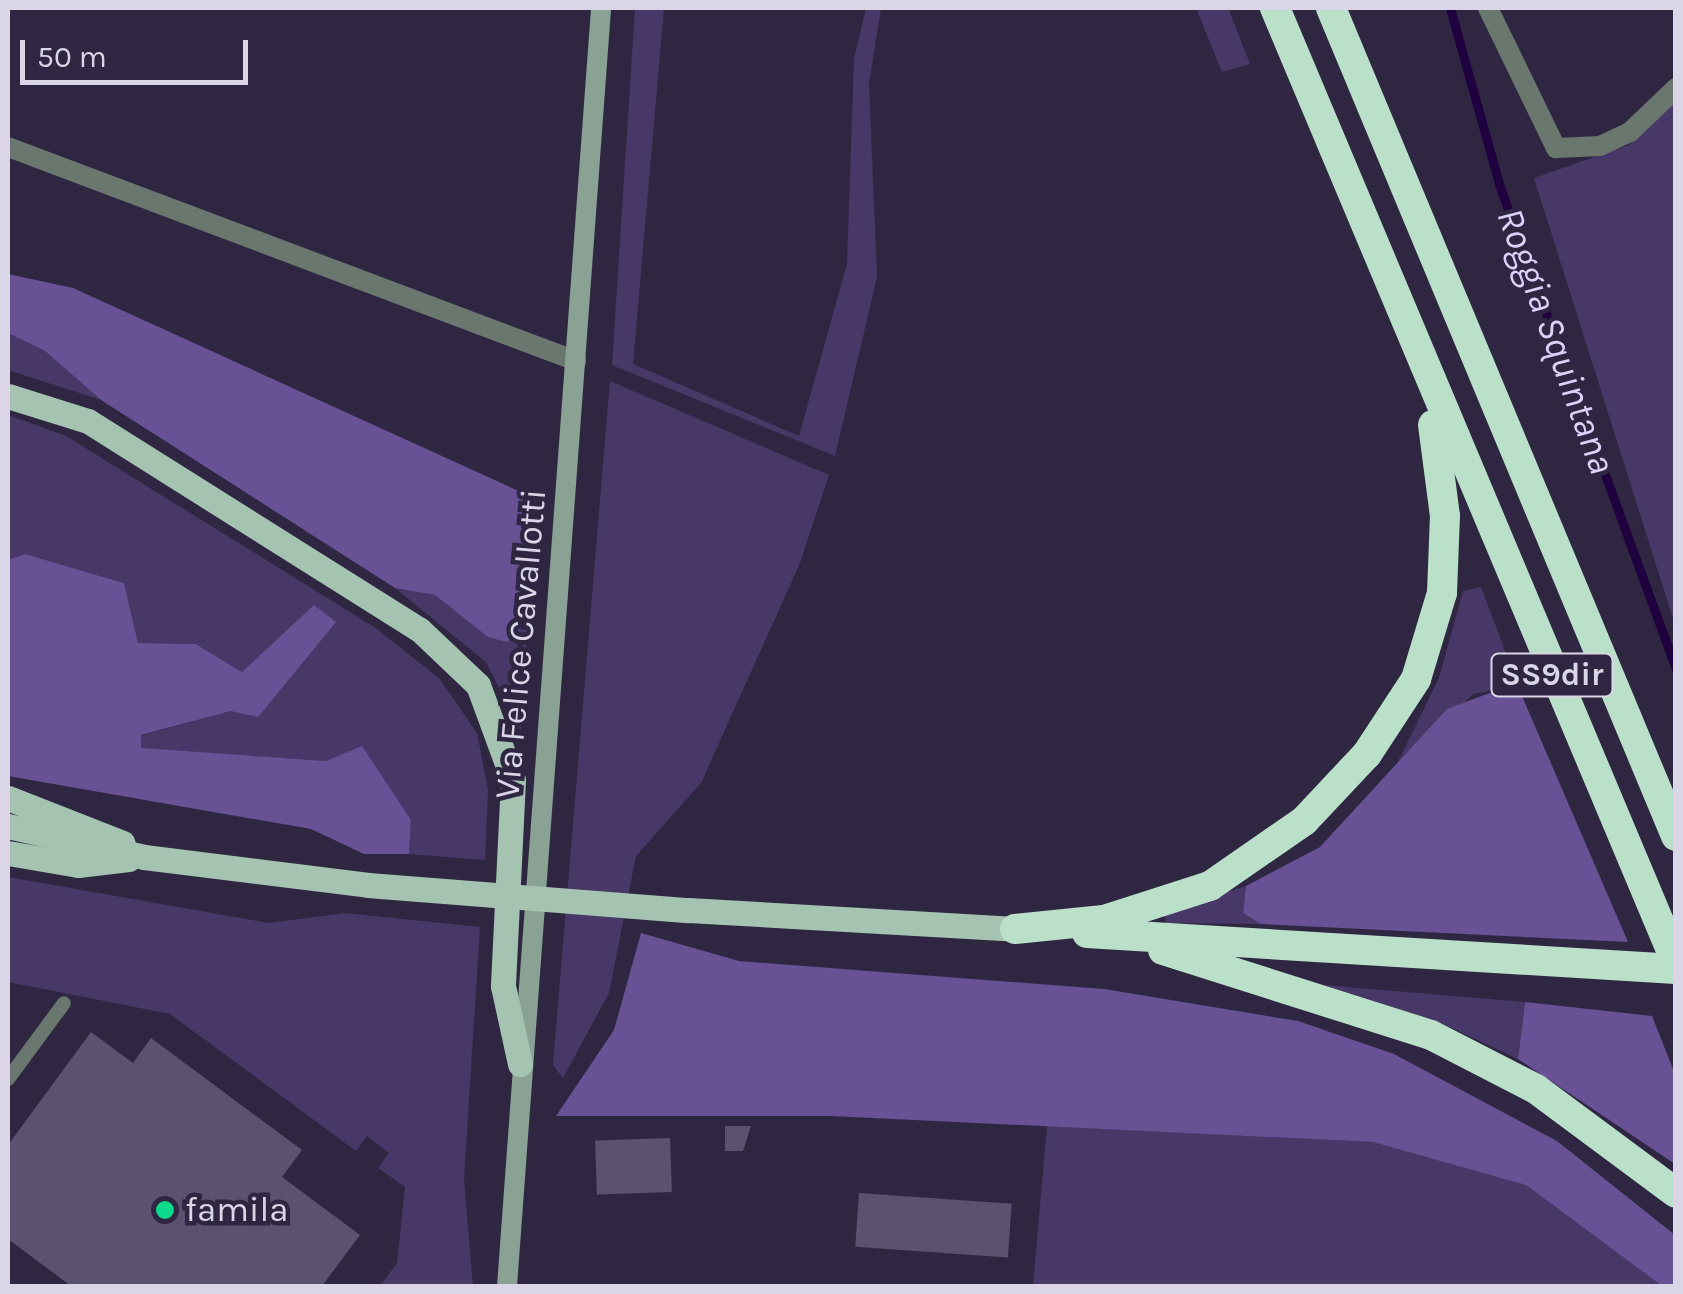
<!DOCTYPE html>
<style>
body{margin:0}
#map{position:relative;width:1683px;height:1294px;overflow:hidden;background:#2f2742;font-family:Karla,sans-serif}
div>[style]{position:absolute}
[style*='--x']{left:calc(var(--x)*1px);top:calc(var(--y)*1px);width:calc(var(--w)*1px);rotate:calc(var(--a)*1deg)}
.green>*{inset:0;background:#483867}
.forest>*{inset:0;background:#685195}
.stream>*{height:9px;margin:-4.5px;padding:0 4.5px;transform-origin:4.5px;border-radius:4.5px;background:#200140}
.building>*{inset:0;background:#5b5270;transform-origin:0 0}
.lane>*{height:14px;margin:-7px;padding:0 7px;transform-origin:7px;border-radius:7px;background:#69776e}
.street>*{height:20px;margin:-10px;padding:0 10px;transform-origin:10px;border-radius:10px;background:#69776e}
.secondary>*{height:20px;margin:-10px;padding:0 10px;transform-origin:10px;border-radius:10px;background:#8aa293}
.primary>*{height:25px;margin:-12.5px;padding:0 12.5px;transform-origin:12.5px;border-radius:12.5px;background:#a4c3b0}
.highway>*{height:30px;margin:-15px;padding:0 15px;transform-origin:15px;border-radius:15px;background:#bbe0ca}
.primary-bridge>*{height:25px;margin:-12.5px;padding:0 12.5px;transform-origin:12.5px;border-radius:12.5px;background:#a4c3b0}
.dots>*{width:28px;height:28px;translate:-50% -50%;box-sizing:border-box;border:5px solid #2f2742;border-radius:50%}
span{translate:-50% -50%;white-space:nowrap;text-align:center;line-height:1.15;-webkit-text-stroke:9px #2f2742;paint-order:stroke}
.shield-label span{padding:2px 8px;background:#2f2742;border:2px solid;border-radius:8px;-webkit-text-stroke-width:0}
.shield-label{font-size:32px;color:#dad5e7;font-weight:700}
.street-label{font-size:35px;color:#dad5e7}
.poi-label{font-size:35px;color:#dad5e7}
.left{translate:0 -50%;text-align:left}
.water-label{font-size:38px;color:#ddd1f9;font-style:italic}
.frame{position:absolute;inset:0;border:10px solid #dad5e7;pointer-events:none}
.scale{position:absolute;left:20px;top:40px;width:228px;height:45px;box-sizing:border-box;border:5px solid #dad5e7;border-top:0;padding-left:12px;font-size:30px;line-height:35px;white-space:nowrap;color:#dad5e7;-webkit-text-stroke:8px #2f2742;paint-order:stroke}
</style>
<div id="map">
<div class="green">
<div style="clip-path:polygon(635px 8px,664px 8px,633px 364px,799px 436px,847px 264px,854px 59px,866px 8px,881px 8px,869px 84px,877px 277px,835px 456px,612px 365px)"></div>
<div style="clip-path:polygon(1196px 8px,1228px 8px,1250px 64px,1222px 72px)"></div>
<div style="clip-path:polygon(1675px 101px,1675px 625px,1534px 178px,1629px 145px)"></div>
<div style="clip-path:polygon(8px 333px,45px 351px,101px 400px,8px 370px)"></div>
<div style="clip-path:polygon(610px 381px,829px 475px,800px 563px,701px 783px,636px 856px,609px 993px,563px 1078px,553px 1065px)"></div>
<div style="clip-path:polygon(8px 415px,66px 436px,374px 627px,439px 678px,477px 733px,488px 790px,485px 860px,409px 854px,411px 820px,362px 747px,326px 761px,141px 749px,140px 736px,231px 711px,315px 605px,242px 672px,196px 644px,138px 643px,124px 583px,25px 554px,8px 560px)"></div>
<div style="clip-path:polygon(1481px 587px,1522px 696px,1503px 688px,1473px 694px,1389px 780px,1439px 678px,1463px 591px)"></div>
<div style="clip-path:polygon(395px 588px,435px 595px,506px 642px,528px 620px,521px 731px,486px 662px)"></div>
<div style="clip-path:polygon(8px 877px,269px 923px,345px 913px,480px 927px,464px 1179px,473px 1286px,380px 1286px,397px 1263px,405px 1187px,378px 1168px,389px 1153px,367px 1136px,356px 1151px,170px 1014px,8px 982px)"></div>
<div style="clip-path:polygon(1246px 886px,1243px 913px,1261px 924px,1166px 923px,1164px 910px)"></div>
<div style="clip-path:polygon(1324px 985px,1525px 1002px,1518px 1059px,1439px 1022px)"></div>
<div style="clip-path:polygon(1047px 1126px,1373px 1142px,1443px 1157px,1526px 1185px,1662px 1286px,1033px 1286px)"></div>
</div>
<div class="forest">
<div style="clip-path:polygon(8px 274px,73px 288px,534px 498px,528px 620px,507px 642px,488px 637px,435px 595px,395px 588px,101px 400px,45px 351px,8px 333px)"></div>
<div style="clip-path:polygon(25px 554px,124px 583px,138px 643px,196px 644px,242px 672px,314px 605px,336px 622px,258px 717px,231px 711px,141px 735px,141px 748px,326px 761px,362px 746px,411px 820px,409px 854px,364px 854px,311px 829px,8px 776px,8px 560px)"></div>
<div style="clip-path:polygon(1503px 688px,1522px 696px,1628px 942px,1261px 924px,1243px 913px,1246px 886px,1320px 847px,1447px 709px)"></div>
<div style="clip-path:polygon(641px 933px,739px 961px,1104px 989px,1298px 1021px,1394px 1054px,1557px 1141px,1675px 1235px,1675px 1286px,1662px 1286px,1526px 1185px,1373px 1142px,831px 1116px,556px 1116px,614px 1030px)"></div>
<div style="clip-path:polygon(1525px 1002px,1652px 1016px,1675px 1074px,1675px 1164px,1518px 1059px)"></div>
</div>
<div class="stream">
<div style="--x:1450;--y:8;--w:186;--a:74.4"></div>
<div style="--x:1500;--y:187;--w:513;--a:69.94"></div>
</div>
<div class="building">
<div style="clip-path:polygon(91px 1032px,133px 1063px,151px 1038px,302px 1150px,282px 1177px,360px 1235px,322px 1286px,71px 1286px,8px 1239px,8px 1145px)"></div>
<div style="clip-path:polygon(725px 1126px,751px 1126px,743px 1151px,725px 1151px)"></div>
<div style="left:670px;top:1138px;width:54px;height:75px;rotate:88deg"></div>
<div style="left:859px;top:1193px;width:153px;height:54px;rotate:4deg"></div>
</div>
<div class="lane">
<div style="--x:8;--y:1079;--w:94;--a:-53.6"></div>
</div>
<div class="street">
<div style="--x:1488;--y:8;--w:156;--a:64.1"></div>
<div style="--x:1556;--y:148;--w:44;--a:-2.6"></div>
<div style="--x:1600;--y:146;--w:33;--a:-25"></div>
<div style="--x:1630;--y:132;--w:64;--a:-43.7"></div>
<div style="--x:8;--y:147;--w:607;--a:20.64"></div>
</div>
<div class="secondary">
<div style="--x:507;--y:1286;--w:1281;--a:-85.79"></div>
</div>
<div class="primary">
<div style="--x:8;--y:396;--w:84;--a:17.4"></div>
<div style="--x:88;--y:421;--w:392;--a:32.2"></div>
<div style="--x:420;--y:630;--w:80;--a:43.5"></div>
<div style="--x:478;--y:685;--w:101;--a:69.8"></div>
<div style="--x:513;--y:780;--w:206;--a:92.8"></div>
<div style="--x:503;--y:986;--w:80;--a:77.7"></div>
<div style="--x:8;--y:798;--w:123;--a:21.4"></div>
<div style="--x:8;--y:826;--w:139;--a:12.8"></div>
<div style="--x:144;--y:857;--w:226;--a:7.1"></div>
<div style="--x:8;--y:853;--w:71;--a:9.7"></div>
<div style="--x:78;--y:865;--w:51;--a:-6.7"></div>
<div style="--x:688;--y:910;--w:328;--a:3.3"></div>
</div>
<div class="highway">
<div style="--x:1275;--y:8;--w:1035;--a:67.2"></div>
<div style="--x:1331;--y:8;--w:897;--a:67.38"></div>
<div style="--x:1015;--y:929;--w:89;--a:-5.8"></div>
<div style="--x:1104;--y:920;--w:111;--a:-17.8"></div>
<div style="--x:1210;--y:886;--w:114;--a:-34.7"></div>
<div style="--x:1304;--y:821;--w:92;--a:-46.8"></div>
<div style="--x:1367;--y:754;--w:90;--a:-56.8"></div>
<div style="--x:1416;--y:679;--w:90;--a:-73.2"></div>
<div style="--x:1442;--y:593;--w:77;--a:-87.8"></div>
<div style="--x:1445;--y:516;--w:92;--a:-97.5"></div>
<div style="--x:1087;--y:933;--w:590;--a:3.5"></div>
<div style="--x:1163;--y:950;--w:281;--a:17.6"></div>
<div style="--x:1431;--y:1035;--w:118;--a:27.2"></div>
<div style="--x:1536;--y:1089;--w:174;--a:36.6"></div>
</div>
<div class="primary-bridge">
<div style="--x:368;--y:885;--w:321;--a:4.5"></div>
</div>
<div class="dots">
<div style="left:165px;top:1210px;background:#0ad98b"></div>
</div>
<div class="shield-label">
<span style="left:1552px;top:675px">SS9dir</span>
</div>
<div class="street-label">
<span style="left:521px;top:644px;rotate:-85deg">Via Felice Cavallotti</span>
</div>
<div class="poi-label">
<span class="left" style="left:185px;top:1210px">famila</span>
</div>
<div class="water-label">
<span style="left:1556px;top:341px;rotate:70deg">Roggia Squintana</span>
</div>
<div class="frame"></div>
<div class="scale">50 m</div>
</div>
